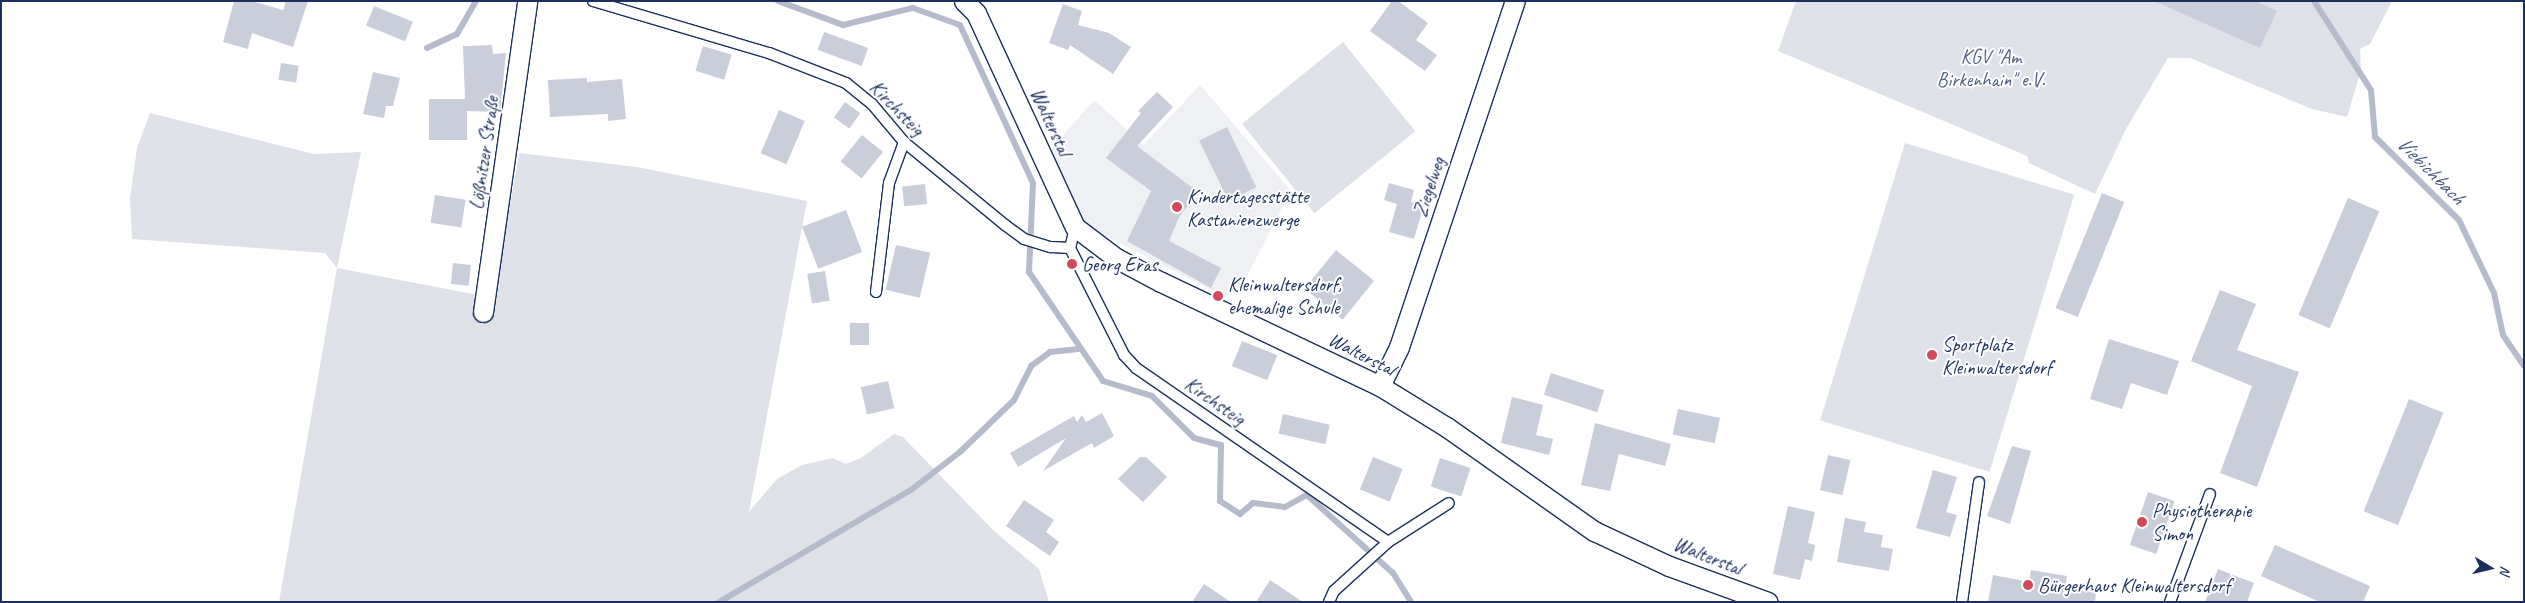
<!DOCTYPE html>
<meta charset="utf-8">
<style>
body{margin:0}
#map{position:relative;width:2525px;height:603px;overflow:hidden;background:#fff;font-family:Caveat,sans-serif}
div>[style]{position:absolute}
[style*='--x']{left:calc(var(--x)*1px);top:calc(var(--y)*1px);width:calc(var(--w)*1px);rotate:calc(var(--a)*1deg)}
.built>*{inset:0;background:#eff0f4}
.green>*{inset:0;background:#dee1e7;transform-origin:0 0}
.stream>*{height:6px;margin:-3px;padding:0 3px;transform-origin:3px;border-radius:3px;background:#b5bbca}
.building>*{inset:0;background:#caceda;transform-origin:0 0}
.roads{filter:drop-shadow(1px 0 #1b2f5e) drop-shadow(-1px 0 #1b2f5e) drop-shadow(0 1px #1b2f5e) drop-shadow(0 -1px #1b2f5e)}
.lane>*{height:10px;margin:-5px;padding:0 5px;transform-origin:5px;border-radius:5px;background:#fff}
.street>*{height:19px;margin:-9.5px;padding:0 9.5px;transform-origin:9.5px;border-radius:9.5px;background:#fff}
.dots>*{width:14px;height:14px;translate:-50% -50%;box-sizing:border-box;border:2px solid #fff;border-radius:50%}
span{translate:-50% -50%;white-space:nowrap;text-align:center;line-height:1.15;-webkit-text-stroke:4px #fff;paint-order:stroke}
.park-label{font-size:20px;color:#4c5c80}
.street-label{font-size:20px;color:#1b2f5e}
.poi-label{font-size:20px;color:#1b2f5e}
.left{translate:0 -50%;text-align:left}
.water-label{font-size:21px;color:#49597e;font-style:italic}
.frame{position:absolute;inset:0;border:2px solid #1b2f5e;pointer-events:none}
.north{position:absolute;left:2465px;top:543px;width:50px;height:50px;-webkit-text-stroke:4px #fff;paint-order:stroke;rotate:99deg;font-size:14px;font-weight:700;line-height:20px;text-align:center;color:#1b2f5e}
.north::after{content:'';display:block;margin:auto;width:18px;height:22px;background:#1b2f5e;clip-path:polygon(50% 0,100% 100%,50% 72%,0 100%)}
</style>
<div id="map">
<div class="built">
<div style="clip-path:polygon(1200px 85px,1291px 191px,1242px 286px,1225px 297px,1080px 223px,1046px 155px,1094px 100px,1144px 145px)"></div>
</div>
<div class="green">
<div style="clip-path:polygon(1796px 1px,2392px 1px,2370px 44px,2360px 49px,2361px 70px,2347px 117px,2312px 109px,2190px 58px,2168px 58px,2126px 129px,2095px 194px,2029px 163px,2027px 156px,1778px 51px)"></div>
<div style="left:1343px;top:42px;width:115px;height:130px;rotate:51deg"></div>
<div style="clip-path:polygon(150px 113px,314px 154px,361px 152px,337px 268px,494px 298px,519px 153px,637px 167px,807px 201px,749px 512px,777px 479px,802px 465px,833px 458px,846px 464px,861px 458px,894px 434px,903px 437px,993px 530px,1039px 569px,1049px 602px,279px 602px,337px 268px,325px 253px,132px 239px,130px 198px,137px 148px)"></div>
<div style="left:1905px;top:143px;width:177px;height:290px;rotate:17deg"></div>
</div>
<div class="stream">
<div style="--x:778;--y:1;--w:69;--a:20.3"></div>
<div style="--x:843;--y:25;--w:72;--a:-13.7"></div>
<div style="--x:913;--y:8;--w:50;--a:19.9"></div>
<div style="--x:960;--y:25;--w:174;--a:65.2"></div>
<div style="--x:1033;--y:183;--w:89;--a:92.6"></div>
<div style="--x:1029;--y:272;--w:132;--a:55.8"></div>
<div style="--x:1103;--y:381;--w:51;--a:17"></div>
<div style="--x:1152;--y:396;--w:59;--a:45"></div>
<div style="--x:1194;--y:438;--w:28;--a:15"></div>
<div style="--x:1221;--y:445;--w:56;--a:91"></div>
<div style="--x:1220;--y:501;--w:24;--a:33"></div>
<div style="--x:1240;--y:514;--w:17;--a:-40"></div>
<div style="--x:1253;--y:503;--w:32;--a:7"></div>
<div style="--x:1285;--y:507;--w:25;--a:-29"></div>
<div style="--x:1307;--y:495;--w:116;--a:42.2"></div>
<div style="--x:1393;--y:573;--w:34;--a:58"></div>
<div style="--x:2314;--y:1;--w:106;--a:57.4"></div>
<div style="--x:2371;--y:90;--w:47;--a:85.1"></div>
<div style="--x:2375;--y:137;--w:118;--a:44.7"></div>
<div style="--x:2459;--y:220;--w:81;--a:64.4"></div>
<div style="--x:2494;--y:293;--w:43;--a:77.9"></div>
<div style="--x:2503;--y:335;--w:37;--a:56"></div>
<div style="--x:427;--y:48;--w:33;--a:-25"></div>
<div style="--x:457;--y:34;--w:38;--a:-60"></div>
<div style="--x:719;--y:602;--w:222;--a:-30.3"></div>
<div style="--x:911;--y:490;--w:62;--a:-37.8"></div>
<div style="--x:960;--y:452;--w:75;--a:-43.9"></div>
<div style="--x:1014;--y:400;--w:38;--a:-63"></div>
<div style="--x:1031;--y:366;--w:24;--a:-36"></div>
<div style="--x:1050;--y:352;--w:31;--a:-6"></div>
</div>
<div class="building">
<div style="clip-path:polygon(234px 1px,251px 1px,283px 10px,286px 1px,308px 1px,293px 47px,252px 33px,248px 49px,223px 42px)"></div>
<div style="clip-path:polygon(1392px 1px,1398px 1px,1428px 23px,1416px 40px,1437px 55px,1425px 71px,1370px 31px)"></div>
<div style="clip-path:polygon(2154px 1px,2255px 1px,2277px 11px,2260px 48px)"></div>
<div style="clip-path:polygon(1063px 4px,1082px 11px,1078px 25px,1109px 33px,1131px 47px,1113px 74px,1070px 45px,1068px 50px,1049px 43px)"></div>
<div style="left:374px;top:6px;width:42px;height:21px;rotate:22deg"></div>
<div style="left:824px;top:32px;width:47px;height:19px;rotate:20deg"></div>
<div style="clip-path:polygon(492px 45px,493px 54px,506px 53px,500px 112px,467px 111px,467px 140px,429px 140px,429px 99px,465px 99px,463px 46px)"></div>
<div style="left:703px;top:46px;width:30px;height:26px;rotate:17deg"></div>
<div style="left:281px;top:63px;width:18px;height:17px;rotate:9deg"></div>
<div style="clip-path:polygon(373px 72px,400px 78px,393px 106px,386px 106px,384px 118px,363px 114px)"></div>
<div style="clip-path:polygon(587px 78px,587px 82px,622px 79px,626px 119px,608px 121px,608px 114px,550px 117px,548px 80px)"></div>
<div style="clip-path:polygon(1157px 92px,1173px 107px,1137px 146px,1198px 192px,1179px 217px,1169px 241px,1221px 268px,1211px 288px,1127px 241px,1151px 191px,1106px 158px,1141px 113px,1138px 111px)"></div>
<div style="left:845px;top:102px;width:19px;height:19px;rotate:36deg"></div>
<div style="left:779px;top:110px;width:28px;height:47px;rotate:23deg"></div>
<div style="left:1227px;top:127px;width:67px;height:31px;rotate:64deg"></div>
<div style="left:862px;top:135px;width:27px;height:34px;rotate:39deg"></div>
<div style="clip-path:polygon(1389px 183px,1414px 190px,1411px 202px,1424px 205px,1414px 239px,1389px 232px,1397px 204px,1384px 200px)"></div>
<div style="left:925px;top:184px;width:20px;height:23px;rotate:84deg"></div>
<div style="left:2102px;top:193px;width:24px;height:124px;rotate:22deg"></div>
<div style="left:435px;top:195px;width:31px;height:28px;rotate:9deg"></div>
<div style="left:2348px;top:198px;width:34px;height:127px;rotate:23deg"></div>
<div style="left:846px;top:210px;width:45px;height:47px;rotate:69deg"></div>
<div style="left:896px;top:245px;width:35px;height:46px;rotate:13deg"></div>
<div style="left:1336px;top:250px;width:49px;height:50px;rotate:39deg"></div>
<div style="left:453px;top:263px;width:18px;height:21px;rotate:6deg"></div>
<div style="left:825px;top:271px;width:30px;height:18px;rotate:81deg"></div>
<div style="clip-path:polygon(2220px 290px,2256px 304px,2237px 350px,2299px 372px,2257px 487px,2220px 473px,2252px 386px,2191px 361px)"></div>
<div style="left:850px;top:323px;width:19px;height:22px"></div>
<div style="clip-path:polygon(2109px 339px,2179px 361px,2167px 395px,2131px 383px,2122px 409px,2090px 399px)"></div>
<div style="left:1242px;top:341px;width:38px;height:27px;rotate:22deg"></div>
<div style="left:1551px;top:373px;width:56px;height:23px;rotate:18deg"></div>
<div style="left:888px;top:381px;width:28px;height:28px;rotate:77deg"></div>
<div style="clip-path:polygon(1512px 397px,1543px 405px,1536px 435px,1553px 439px,1549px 455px,1501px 443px)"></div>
<div style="left:2409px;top:399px;width:37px;height:121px;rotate:22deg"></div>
<div style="left:1678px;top:409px;width:43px;height:26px;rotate:12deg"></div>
<div style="clip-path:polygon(1102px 413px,1114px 436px,1094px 448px,1092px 443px,1043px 471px,1066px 438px,1018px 467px,1010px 453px,1074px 416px,1077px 422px,1082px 415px,1086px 422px)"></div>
<div style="left:1283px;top:414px;width:48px;height:20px;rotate:13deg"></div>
<div style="clip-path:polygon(1595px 423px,1671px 444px,1665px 466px,1619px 454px,1610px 491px,1581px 485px)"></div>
<div style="clip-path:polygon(2012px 446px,2031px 451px,2010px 524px,1987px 516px)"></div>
<div style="left:1828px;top:455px;width:23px;height:36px;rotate:13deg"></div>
<div style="clip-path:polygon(1140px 457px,1146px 457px,1167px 477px,1143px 502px,1118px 479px)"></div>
<div style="left:1373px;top:457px;width:32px;height:35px;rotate:22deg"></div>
<div style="left:1440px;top:458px;width:32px;height:30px;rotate:18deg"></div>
<div style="clip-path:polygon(1933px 470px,1957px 477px,1946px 512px,1957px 515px,1950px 537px,1916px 528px)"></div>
<div style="left:2148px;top:492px;width:28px;height:56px;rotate:19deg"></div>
<div style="clip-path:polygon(1024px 500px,1054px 520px,1046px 532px,1059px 542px,1050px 556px,1006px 526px)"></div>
<div style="clip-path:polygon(1788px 506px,1815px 512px,1808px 543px,1815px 545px,1812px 561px,1805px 559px,1800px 580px,1773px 574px)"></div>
<div style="clip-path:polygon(1845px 518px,1866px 522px,1864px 532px,1883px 535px,1881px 547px,1893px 549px,1889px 571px,1837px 562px)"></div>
<div style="clip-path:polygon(2275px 545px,2370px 586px,2363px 602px,2320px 602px,2261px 576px)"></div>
<div style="clip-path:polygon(2218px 569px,2254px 583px,2247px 602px,2205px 602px)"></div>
<div style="clip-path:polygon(2031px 570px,2067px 576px,2065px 588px,2096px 593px,2095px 602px,1988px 602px,1993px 575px,2029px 582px)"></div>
<div style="clip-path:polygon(1270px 580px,1303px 602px,1256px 602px)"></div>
<div style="clip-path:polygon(1204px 584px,1231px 602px,1192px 602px)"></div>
</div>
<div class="roads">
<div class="lane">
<div style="--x:593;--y:1;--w:184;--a:16.5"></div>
<div style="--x:769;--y:53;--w:83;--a:21.3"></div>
<div style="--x:846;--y:83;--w:33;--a:39"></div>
<div style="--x:872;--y:104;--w:50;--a:49.9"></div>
<div style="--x:904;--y:142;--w:131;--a:39.4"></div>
<div style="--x:1005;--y:225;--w:24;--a:36"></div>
<div style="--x:1024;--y:239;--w:28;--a:17"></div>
<div style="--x:1051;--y:247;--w:19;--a:3"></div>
<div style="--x:1075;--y:227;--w:22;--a:103"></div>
<div style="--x:1070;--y:248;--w:120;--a:63.2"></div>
<div style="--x:1124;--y:355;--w:18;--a:47"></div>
<div style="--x:1136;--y:368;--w:306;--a:34.6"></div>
<div style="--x:876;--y:292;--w:110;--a:-83.2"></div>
<div style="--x:889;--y:183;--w:44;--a:-69.9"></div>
<div style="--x:1329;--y:602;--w:12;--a:-66"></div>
<div style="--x:1334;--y:591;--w:73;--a:-42.2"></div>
<div style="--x:1388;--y:542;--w:72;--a:-32.6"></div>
<div style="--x:1962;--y:602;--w:121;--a:-81.9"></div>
<div style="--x:2170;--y:602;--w:115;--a:-69.7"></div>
</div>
<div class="street">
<div style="--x:964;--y:1;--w:17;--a:45"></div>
<div style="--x:976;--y:13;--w:236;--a:65.2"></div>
<div style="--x:1075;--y:227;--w:51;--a:37.1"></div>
<div style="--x:1116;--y:258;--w:51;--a:28.1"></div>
<div style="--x:1161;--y:282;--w:242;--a:25.4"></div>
<div style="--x:1380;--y:386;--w:80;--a:31.7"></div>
<div style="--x:1448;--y:428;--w:179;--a:35.2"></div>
<div style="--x:1594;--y:531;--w:83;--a:25"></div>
<div style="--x:1669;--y:566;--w:105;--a:20"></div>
<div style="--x:483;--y:312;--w:314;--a:-81.9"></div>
<div style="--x:1380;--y:386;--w:43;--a:-64"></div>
<div style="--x:1399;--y:347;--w:365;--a:-71.5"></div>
</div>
</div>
<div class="dots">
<div style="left:1177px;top:207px;background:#d1495b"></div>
<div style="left:1072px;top:264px;background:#d1495b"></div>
<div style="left:1218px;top:296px;background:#d1495b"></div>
<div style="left:1932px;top:355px;background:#d1495b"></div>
<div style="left:2142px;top:522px;background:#d1495b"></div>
<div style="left:2028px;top:585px;background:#d1495b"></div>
</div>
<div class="park-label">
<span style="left:1991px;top:68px">KGV "Am<br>Birkenhain" e.V.</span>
</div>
<div class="street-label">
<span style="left:897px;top:108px;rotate:46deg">Kirchsteig</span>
<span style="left:1051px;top:122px;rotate:65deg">Walterstal</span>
<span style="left:484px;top:153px;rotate:-82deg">Lößnitzer Straße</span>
<span style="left:1429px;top:187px;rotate:-71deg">Ziegelweg</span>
<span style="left:1362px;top:354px;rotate:27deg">Walterstal</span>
<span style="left:1215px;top:401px;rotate:35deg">Kirchsteig</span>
<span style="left:1708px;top:556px;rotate:21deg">Walterstal</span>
</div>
<div class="poi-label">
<span class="left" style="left:1187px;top:208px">Kindertagesstätte<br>Kastanienzwerge</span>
<span class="left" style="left:1082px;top:264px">Georg Eras</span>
<span class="left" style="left:1228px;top:296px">Kleinwaltersdorf,<br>ehemalige Schule</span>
<span class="left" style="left:1942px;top:356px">Sportplatz<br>Kleinwaltersdorf</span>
<span class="left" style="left:2152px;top:522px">Physiotherapie<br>Simon</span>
<span class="left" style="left:2038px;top:585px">Bürgerhaus Kleinwaltersdorf</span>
</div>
<div class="water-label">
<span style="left:2431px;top:170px;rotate:45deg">Viebichbach</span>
</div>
<div class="frame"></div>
<div class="north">N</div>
</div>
